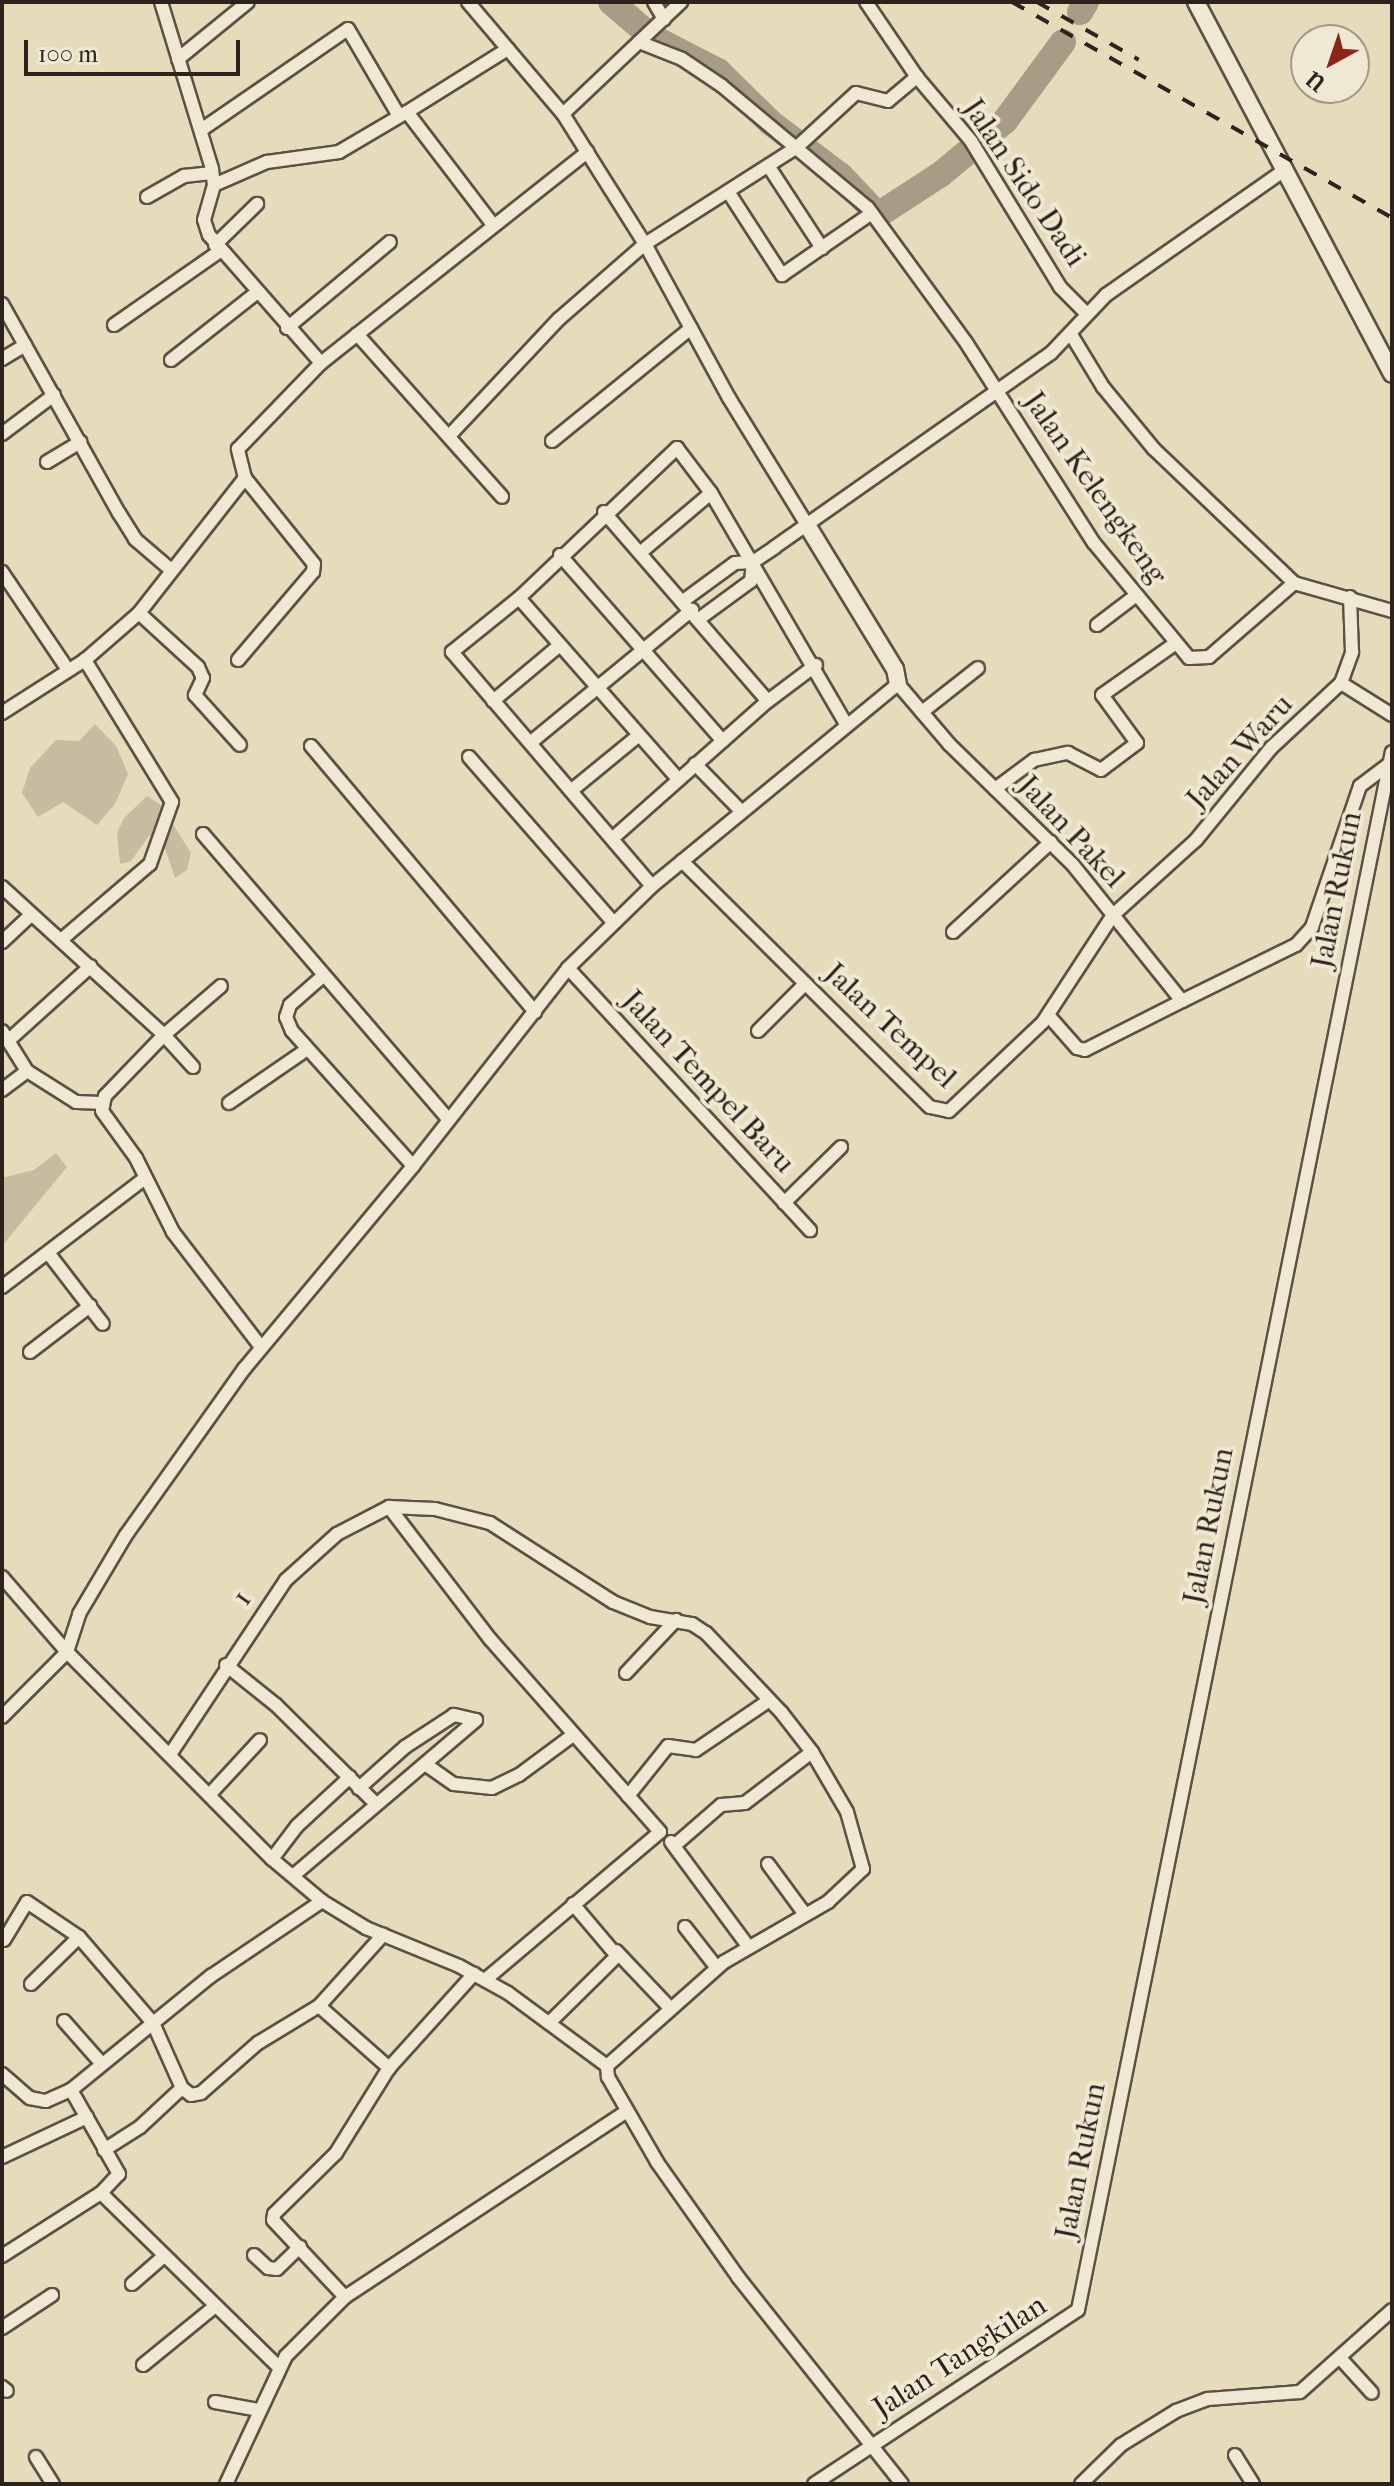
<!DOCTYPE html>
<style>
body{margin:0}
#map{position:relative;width:1394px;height:2486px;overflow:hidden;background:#e6dbbb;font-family:"IM FELL French Canon",serif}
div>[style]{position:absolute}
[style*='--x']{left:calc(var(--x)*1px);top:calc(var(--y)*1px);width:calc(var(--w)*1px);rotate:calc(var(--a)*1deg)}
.green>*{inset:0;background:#c7bca0}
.river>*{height:26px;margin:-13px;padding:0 13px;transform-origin:13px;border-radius:13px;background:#a79c85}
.roads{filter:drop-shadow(2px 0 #5c5144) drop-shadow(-2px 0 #5c5144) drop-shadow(0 2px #5c5144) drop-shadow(0 -2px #5c5144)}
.street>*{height:12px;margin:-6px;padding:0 6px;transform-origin:6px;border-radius:6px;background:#efe8d3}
.secondary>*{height:16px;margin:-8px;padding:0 8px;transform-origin:8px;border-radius:8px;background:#efe8d3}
.rail>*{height:4px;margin-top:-2px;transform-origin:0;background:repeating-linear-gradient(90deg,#2e231c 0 14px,transparent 0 28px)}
span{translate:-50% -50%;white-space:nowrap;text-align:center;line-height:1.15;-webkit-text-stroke:8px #efe8d3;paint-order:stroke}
.street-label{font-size:30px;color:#2e231c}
.frame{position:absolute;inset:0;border:4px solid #2e231c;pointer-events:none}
.north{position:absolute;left:1290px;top:24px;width:80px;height:80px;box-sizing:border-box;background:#efe8d3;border:2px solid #a2998a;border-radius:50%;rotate:220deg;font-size:22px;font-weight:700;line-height:32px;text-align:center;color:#2e231c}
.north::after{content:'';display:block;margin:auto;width:28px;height:36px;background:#8f2418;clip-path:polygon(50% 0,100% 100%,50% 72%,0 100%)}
.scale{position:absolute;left:24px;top:40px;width:216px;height:36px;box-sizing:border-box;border:4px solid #2e231c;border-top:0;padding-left:10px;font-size:24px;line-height:28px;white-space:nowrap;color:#2e231c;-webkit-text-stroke:6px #efe8d3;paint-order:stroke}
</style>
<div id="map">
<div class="green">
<div style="clip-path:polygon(95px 724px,116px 746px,128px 774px,115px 804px,97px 825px,63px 802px,38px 817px,22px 793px,30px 768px,56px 740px,79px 741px)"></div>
<div style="clip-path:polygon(147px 796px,161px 805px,191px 853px,187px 870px,175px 878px,161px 836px,149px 836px,131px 861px,120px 864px,117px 833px,124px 818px)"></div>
<div style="clip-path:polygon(56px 1153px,67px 1167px,2px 1246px,2px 1178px,34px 1170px)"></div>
</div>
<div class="river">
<div style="--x:611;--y:2;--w:54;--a:40.5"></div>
<div style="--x:652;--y:37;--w:74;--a:27.3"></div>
<div style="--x:718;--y:71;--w:74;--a:44.5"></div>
<div style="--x:771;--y:123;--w:88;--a:37.1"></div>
<div style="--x:841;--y:176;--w:54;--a:46.5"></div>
<div style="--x:878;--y:215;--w:75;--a:-33.1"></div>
<div style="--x:941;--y:174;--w:83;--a:-39.6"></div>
<div style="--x:1005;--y:121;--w:98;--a:-53.7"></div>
<div style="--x:1080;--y:12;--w:12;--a:-59"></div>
</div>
<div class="roads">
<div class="street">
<div style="--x:161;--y:2;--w:175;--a:73"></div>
<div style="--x:212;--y:169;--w:16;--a:83"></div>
<div style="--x:214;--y:185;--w:36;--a:106"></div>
<div style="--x:204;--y:220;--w:16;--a:72"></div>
<div style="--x:209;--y:235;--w:170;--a:48.8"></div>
<div style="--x:468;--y:2;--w:147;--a:49.7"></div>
<div style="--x:563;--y:114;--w:154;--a:57.8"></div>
<div style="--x:645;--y:244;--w:175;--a:61.4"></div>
<div style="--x:729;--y:398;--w:149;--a:58.4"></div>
<div style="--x:654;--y:2;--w:20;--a:60"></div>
<div style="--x:866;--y:2;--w:91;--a:55.8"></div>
<div style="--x:917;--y:77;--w:84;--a:49.8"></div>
<div style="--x:971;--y:141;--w:171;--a:58.6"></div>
<div style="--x:1060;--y:287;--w:37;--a:45"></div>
<div style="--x:639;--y:42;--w:46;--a:21.6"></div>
<div style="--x:682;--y:59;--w:48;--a:34"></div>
<div style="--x:722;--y:86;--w:190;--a:39.9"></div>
<div style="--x:868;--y:208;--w:168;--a:53.9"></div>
<div style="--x:967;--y:344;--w:236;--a:57.5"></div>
<div style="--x:1094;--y:543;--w:149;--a:50.4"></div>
<div style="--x:1189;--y:658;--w:20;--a:-3"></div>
<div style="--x:1209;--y:657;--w:113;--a:-41"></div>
<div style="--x:178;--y:59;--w:90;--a:-39.2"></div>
<div style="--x:407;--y:112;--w:119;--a:-32"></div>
<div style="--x:563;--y:114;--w:163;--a:-43.5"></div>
<div style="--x:201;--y:130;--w:178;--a:-34.5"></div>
<div style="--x:348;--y:29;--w:101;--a:59.6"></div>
<div style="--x:769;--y:167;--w:97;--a:56.8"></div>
<div style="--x:214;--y:185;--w:58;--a:-23.5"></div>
<div style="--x:267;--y:162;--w:73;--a:-7.9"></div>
<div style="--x:339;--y:152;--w:79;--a:-30.5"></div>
<div style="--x:407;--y:112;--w:142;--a:52.7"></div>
<div style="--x:729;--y:193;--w:98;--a:57.1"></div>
<div style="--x:782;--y:275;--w:109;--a:-34.6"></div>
<div style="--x:147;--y:197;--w:43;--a:-29.6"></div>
<div style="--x:184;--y:176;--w:28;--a:-6"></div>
<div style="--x:215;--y:245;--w:59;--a:-44.3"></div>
<div style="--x:2;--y:304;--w:240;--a:60.8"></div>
<div style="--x:119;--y:513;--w:31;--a:58"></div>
<div style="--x:135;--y:539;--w:46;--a:40.6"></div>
<div style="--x:114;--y:325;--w:129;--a:-34.9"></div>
<div style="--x:287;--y:328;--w:134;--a:-39.9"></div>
<div style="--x:357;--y:334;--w:218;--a:48.3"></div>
<div style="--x:1072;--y:336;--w:60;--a:58.7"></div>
<div style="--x:1103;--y:387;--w:80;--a:50.6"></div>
<div style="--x:1154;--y:449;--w:194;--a:43.7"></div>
<div style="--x:1294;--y:583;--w:102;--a:15.9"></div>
<div style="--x:2;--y:359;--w:27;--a:-31"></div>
<div style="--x:171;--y:360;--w:108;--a:-38.2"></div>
<div style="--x:2;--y:434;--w:65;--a:-36.9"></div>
<div style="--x:449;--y:436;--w:161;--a:-46.8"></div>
<div style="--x:559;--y:319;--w:114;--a:-41.1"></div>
<div style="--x:645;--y:244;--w:180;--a:-32.5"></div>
<div style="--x:797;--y:147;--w:80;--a:-42.5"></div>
<div style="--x:856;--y:93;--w:33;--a:14"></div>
<div style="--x:888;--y:101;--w:38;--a:-40"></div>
<div style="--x:552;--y:441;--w:179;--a:-39.1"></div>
<div style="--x:47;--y:462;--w:39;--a:-31"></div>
<div style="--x:604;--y:512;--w:250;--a:49.1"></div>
<div style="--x:640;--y:553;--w:93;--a:-40.2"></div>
<div style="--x:560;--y:555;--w:247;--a:48.8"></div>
<div style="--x:2;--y:572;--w:118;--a:56"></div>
<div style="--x:519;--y:598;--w:241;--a:48.7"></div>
<div style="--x:683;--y:601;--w:64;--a:-36.2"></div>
<div style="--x:735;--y:563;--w:18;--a:-3"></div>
<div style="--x:753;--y:562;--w:27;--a:-34"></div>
<div style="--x:775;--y:547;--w:337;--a:-35.1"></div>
<div style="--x:1051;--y:353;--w:80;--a:-46.5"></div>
<div style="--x:1106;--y:295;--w:220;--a:-35"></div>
<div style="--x:139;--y:613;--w:80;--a:42.5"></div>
<div style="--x:198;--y:667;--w:12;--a:66"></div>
<div style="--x:203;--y:678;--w:19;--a:115"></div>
<div style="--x:195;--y:695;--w:67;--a:48"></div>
<div style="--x:699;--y:619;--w:64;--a:-36.2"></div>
<div style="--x:751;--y:581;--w:19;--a:-84"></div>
<div style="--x:1097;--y:625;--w:48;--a:-37.3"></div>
<div style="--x:238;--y:660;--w:116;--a:-49.6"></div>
<div style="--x:313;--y:572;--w:8;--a:-83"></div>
<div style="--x:314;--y:564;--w:110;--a:-128.7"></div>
<div style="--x:245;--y:478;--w:30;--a:-104"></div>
<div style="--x:238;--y:449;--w:120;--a:-46"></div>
<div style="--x:321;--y:363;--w:340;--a:-38.4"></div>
<div style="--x:1341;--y:683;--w:60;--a:32.1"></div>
<div style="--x:493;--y:701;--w:87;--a:-39.9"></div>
<div style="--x:922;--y:712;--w:71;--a:-38.2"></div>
<div style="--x:2;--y:713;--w:98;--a:-32.6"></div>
<div style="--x:85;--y:660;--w:72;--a:-41"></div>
<div style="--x:139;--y:613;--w:172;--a:-51.9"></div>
<div style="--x:530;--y:743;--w:210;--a:-39.4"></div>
<div style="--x:311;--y:746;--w:348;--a:49.9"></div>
<div style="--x:469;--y:757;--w:218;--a:48.9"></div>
<div style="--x:695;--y:764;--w:66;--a:45.6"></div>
<div style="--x:995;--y:789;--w:49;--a:-36.6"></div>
<div style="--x:1034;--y:760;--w:35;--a:-12"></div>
<div style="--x:1068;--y:753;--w:37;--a:27"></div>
<div style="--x:1101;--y:770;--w:45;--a:-36.9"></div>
<div style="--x:1137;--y:743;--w:59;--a:-126.1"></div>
<div style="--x:1102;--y:695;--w:90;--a:-35.1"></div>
<div style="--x:572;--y:790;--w:85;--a:-39.3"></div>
<div style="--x:203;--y:834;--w:377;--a:49.3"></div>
<div style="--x:613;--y:838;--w:207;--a:-41.5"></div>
<div style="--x:768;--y:701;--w:60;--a:-36.9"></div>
<div style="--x:682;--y:861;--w:349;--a:44.8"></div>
<div style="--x:930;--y:1107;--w:19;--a:12"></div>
<div style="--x:949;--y:1111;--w:129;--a:-43.4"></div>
<div style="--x:1043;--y:1022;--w:128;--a:-56.8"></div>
<div style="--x:1113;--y:915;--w:112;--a:-42.1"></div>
<div style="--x:1196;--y:840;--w:119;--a:-50.8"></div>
<div style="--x:1271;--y:748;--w:96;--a:-42.9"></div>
<div style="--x:1341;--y:683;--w:33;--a:-70"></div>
<div style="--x:1352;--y:652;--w:55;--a:-92.1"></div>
<div style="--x:652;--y:886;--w:308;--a:-130.5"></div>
<div style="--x:452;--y:652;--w:86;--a:-38.9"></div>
<div style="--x:519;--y:598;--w:218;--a:-43.5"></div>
<div style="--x:677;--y:448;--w:56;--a:52.9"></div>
<div style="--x:711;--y:493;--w:268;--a:59.7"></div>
<div style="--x:2;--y:887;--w:219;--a:42.4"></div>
<div style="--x:164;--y:1035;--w:85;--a:134"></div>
<div style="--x:105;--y:1096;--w:15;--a:101"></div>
<div style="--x:102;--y:1111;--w:58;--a:54.1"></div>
<div style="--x:136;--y:1158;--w:83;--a:63.4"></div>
<div style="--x:173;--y:1232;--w:145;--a:52.6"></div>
<div style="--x:953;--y:932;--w:133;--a:-42.6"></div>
<div style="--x:61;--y:940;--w:117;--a:-40.5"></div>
<div style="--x:150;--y:864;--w:66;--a:-70.5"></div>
<div style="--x:172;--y:802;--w:167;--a:-121.5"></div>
<div style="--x:2;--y:942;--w:40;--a:-43"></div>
<div style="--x:568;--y:968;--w:357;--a:47.3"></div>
<div style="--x:323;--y:976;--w:44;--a:138.7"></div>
<div style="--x:290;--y:1005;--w:13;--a:108"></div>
<div style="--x:286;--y:1017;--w:15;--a:67"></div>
<div style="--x:292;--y:1031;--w:181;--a:48.1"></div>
<div style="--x:1048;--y:1015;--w:44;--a:48.7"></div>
<div style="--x:1077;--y:1048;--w:8;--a:14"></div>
<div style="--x:1085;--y:1050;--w:109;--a:-26.8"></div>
<div style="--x:2;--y:1031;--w:47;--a:58"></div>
<div style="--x:758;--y:1031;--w:66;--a:-45"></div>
<div style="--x:9;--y:1040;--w:110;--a:-42.1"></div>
<div style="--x:193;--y:1067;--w:43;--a:-132.2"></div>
<div style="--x:164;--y:1035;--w:75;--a:-40.7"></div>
<div style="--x:2;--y:1090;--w:31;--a:-37"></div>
<div style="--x:27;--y:1071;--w:58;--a:32.3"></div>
<div style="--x:76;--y:1102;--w:25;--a:2"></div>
<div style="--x:229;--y:1103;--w:93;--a:-34.5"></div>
<div style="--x:784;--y:1203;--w:80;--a:-44.5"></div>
<div style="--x:49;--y:1254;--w:88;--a:52.4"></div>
<div style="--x:2;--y:1287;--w:180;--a:-37.3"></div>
<div style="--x:30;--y:1352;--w:76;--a:-37.5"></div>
<div style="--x:389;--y:1507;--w:166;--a:52.6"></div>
<div style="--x:490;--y:1639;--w:257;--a:48.6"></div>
<div style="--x:660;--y:1832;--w:229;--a:139.8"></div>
<div style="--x:2;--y:1577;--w:99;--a:49.1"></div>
<div style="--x:67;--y:1652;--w:291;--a:45.3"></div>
<div style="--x:272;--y:1859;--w:65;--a:40"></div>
<div style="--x:322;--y:1901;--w:52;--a:31.5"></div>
<div style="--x:366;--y:1928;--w:100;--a:22.2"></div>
<div style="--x:459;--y:1966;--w:56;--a:28.9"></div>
<div style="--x:508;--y:1993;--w:123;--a:36.4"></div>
<div style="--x:607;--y:2066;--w:11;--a:85"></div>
<div style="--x:608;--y:2077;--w:98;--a:60"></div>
<div style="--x:657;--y:2162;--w:141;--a:54.8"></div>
<div style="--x:738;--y:2277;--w:264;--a:51.6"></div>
<div style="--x:226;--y:1665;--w:64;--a:38.7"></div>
<div style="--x:276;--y:1705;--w:139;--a:44.7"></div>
<div style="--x:626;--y:1673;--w:73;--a:-46.7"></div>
<div style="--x:2;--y:1717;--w:92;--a:-45"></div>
<div style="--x:67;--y:1652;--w:40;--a:-72"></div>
<div style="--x:79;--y:1614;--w:92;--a:-59.3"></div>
<div style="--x:126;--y:1535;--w:204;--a:-54.6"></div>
<div style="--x:244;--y:1369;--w:264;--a:-50.2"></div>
<div style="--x:413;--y:1166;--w:251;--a:-51.9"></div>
<div style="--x:568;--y:968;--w:117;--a:-44.3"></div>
<div style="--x:652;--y:886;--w:318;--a:-39.4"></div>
<div style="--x:898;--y:684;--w:79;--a:49.6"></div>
<div style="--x:949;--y:744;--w:173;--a:44.3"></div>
<div style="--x:1073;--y:865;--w:174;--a:51.3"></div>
<div style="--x:1182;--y:1001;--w:127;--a:-26.2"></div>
<div style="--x:1296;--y:945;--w:24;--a:-48"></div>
<div style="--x:1312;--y:927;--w:149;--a:-71.2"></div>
<div style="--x:1360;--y:786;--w:36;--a:-37"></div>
<div style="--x:171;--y:1753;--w:208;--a:-56.4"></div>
<div style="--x:286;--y:1580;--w:69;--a:-42"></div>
<div style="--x:337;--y:1534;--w:59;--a:-27.4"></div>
<div style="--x:389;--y:1507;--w:46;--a:2.5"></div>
<div style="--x:435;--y:1509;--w:57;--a:14.3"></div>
<div style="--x:490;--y:1523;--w:146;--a:32.7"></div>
<div style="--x:613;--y:1602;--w:40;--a:22"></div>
<div style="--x:650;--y:1617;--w:43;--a:9.5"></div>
<div style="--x:692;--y:1624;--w:17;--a:33"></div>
<div style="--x:706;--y:1633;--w:109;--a:46.5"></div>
<div style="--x:781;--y:1712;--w:51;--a:52.2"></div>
<div style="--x:812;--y:1752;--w:69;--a:59.7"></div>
<div style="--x:847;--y:1812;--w:59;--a:74.3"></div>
<div style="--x:863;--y:1869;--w:48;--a:136.7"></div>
<div style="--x:828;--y:1902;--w:120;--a:150"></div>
<div style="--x:724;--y:1962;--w:157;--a:138.4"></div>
<div style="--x:425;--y:1764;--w:35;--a:35"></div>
<div style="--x:454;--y:1784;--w:38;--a:6"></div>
<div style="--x:492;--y:1788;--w:30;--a:-26"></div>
<div style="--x:519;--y:1775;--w:67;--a:-36.5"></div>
<div style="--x:211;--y:1793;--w:72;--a:-47.2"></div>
<div style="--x:628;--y:1796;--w:64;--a:-51.3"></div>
<div style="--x:668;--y:1746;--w:28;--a:8"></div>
<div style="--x:696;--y:1750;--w:87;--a:-34.2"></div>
<div style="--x:671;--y:1842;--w:129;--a:53.5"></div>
<div style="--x:675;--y:1845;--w:61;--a:-41"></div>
<div style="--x:721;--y:1805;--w:24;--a:-5"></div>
<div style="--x:745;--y:1803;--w:84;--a:-37.3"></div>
<div style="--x:272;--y:1859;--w:41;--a:-52.9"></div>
<div style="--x:297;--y:1826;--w:72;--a:-42.8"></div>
<div style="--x:768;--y:1864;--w:61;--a:53.7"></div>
<div style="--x:294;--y:1875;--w:239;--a:-40.4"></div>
<div style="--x:476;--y:1720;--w:23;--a:-167"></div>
<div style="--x:454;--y:1715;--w:59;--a:146.9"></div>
<div style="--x:405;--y:1747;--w:62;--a:138.3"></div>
<div style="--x:685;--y:1927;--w:52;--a:52"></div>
<div style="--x:4;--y:1940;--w:44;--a:-58.8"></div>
<div style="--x:27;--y:1902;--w:63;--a:33.9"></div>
<div style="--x:79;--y:1937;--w:113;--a:49.3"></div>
<div style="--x:153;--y:2023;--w:71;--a:66"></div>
<div style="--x:182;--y:2088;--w:11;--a:38"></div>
<div style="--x:191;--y:2095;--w:10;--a:-11"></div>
<div style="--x:201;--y:2093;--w:76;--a:-41.3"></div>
<div style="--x:258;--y:2043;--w:71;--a:-31.2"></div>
<div style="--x:319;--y:2006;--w:94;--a:41.5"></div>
<div style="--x:616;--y:1951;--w:79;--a:46.5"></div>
<div style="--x:31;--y:1984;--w:67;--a:-44.4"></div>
<div style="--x:319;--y:2006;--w:96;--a:-48"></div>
<div style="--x:64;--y:2021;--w:57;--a:48.5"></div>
<div style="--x:549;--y:2023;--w:95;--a:-44.6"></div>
<div style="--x:617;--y:1956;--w:68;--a:-130.2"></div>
<div style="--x:2;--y:2074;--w:37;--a:41"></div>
<div style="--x:30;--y:2098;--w:16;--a:11"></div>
<div style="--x:46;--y:2101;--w:27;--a:-24"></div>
<div style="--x:104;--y:2150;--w:43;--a:-32.6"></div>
<div style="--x:140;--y:2127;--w:57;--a:-42.9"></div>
<div style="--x:2;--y:2157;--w:94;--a:-25.2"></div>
<div style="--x:101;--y:2193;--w:26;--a:-47"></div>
<div style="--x:119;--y:2174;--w:97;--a:-119.7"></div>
<div style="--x:71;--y:2090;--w:181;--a:-39.2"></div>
<div style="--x:211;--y:1976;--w:134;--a:-34"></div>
<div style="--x:254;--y:2255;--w:19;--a:43"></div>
<div style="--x:268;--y:2268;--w:9;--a:6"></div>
<div style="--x:277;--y:2269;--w:32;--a:-44"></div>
<div style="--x:2;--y:2256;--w:117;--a:-32.5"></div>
<div style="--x:101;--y:2193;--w:250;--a:44.4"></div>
<div style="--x:132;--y:2284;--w:43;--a:-41.2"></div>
<div style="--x:345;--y:2297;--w:105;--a:-133.1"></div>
<div style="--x:273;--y:2220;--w:6;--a:-81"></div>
<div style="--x:274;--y:2214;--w:87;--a:-44.5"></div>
<div style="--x:336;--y:2153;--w:100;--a:-58.1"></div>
<div style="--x:389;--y:2068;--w:127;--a:-47.9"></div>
<div style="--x:2;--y:2328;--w:60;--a:-33.4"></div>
<div style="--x:1340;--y:2358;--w:47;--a:47.6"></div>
<div style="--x:143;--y:2365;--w:92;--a:-39.2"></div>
<div style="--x:2;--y:2387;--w:6;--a:39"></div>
<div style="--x:215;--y:2402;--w:45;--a:10.3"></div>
<div style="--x:1235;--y:2455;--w:34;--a:58"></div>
<div style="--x:36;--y:2457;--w:32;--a:58"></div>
<div style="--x:226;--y:2484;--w:141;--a:-64.9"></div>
<div style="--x:286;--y:2356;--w:83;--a:-45"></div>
<div style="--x:345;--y:2297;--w:336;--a:-33.4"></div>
<div style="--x:814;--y:2484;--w:316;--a:-33.4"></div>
<div style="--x:1078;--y:2310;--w:1589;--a:-78.61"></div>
<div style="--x:1081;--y:2484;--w:56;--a:-44.3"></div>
<div style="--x:1121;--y:2445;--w:65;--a:-31.7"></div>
<div style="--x:1176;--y:2411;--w:34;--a:-21"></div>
<div style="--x:1208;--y:2399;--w:92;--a:-4.4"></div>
<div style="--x:1300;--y:2392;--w:123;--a:-41.7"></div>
</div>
<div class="secondary">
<div style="--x:1196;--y:2;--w:420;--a:62.2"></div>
<div style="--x:807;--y:525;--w:169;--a:58.6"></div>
<div style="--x:895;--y:669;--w:15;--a:79"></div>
</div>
</div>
<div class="rail">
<div style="--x:1012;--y:2;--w:437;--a:29.6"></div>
<div style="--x:1037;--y:2;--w:117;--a:29.6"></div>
</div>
<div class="street-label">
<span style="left:1024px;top:183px;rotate:56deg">Jalan Sido Dadi</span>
<span style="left:1095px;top:488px;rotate:55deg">Jalan Kelengkeng</span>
<span style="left:1240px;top:752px;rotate:-48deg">Jalan Waru</span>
<span style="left:1071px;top:832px;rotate:47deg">Jalan Pakel</span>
<span style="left:1337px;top:890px;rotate:-79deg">Jalan Rukun</span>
<span style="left:890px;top:1026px;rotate:43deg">Jalan Tempel</span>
<span style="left:708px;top:1082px;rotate:47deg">Jalan Tempel Baru</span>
<span style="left:1209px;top:1526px;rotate:-79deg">Jalan Rukun</span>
<span style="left:242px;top:1598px;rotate:-55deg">1</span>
<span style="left:1081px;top:2161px;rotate:-79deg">Jalan Rukun</span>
<span style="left:960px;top:2357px;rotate:-33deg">Jalan Tangkilan</span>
</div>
<div class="frame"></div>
<div class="north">U</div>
<div class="scale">100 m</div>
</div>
